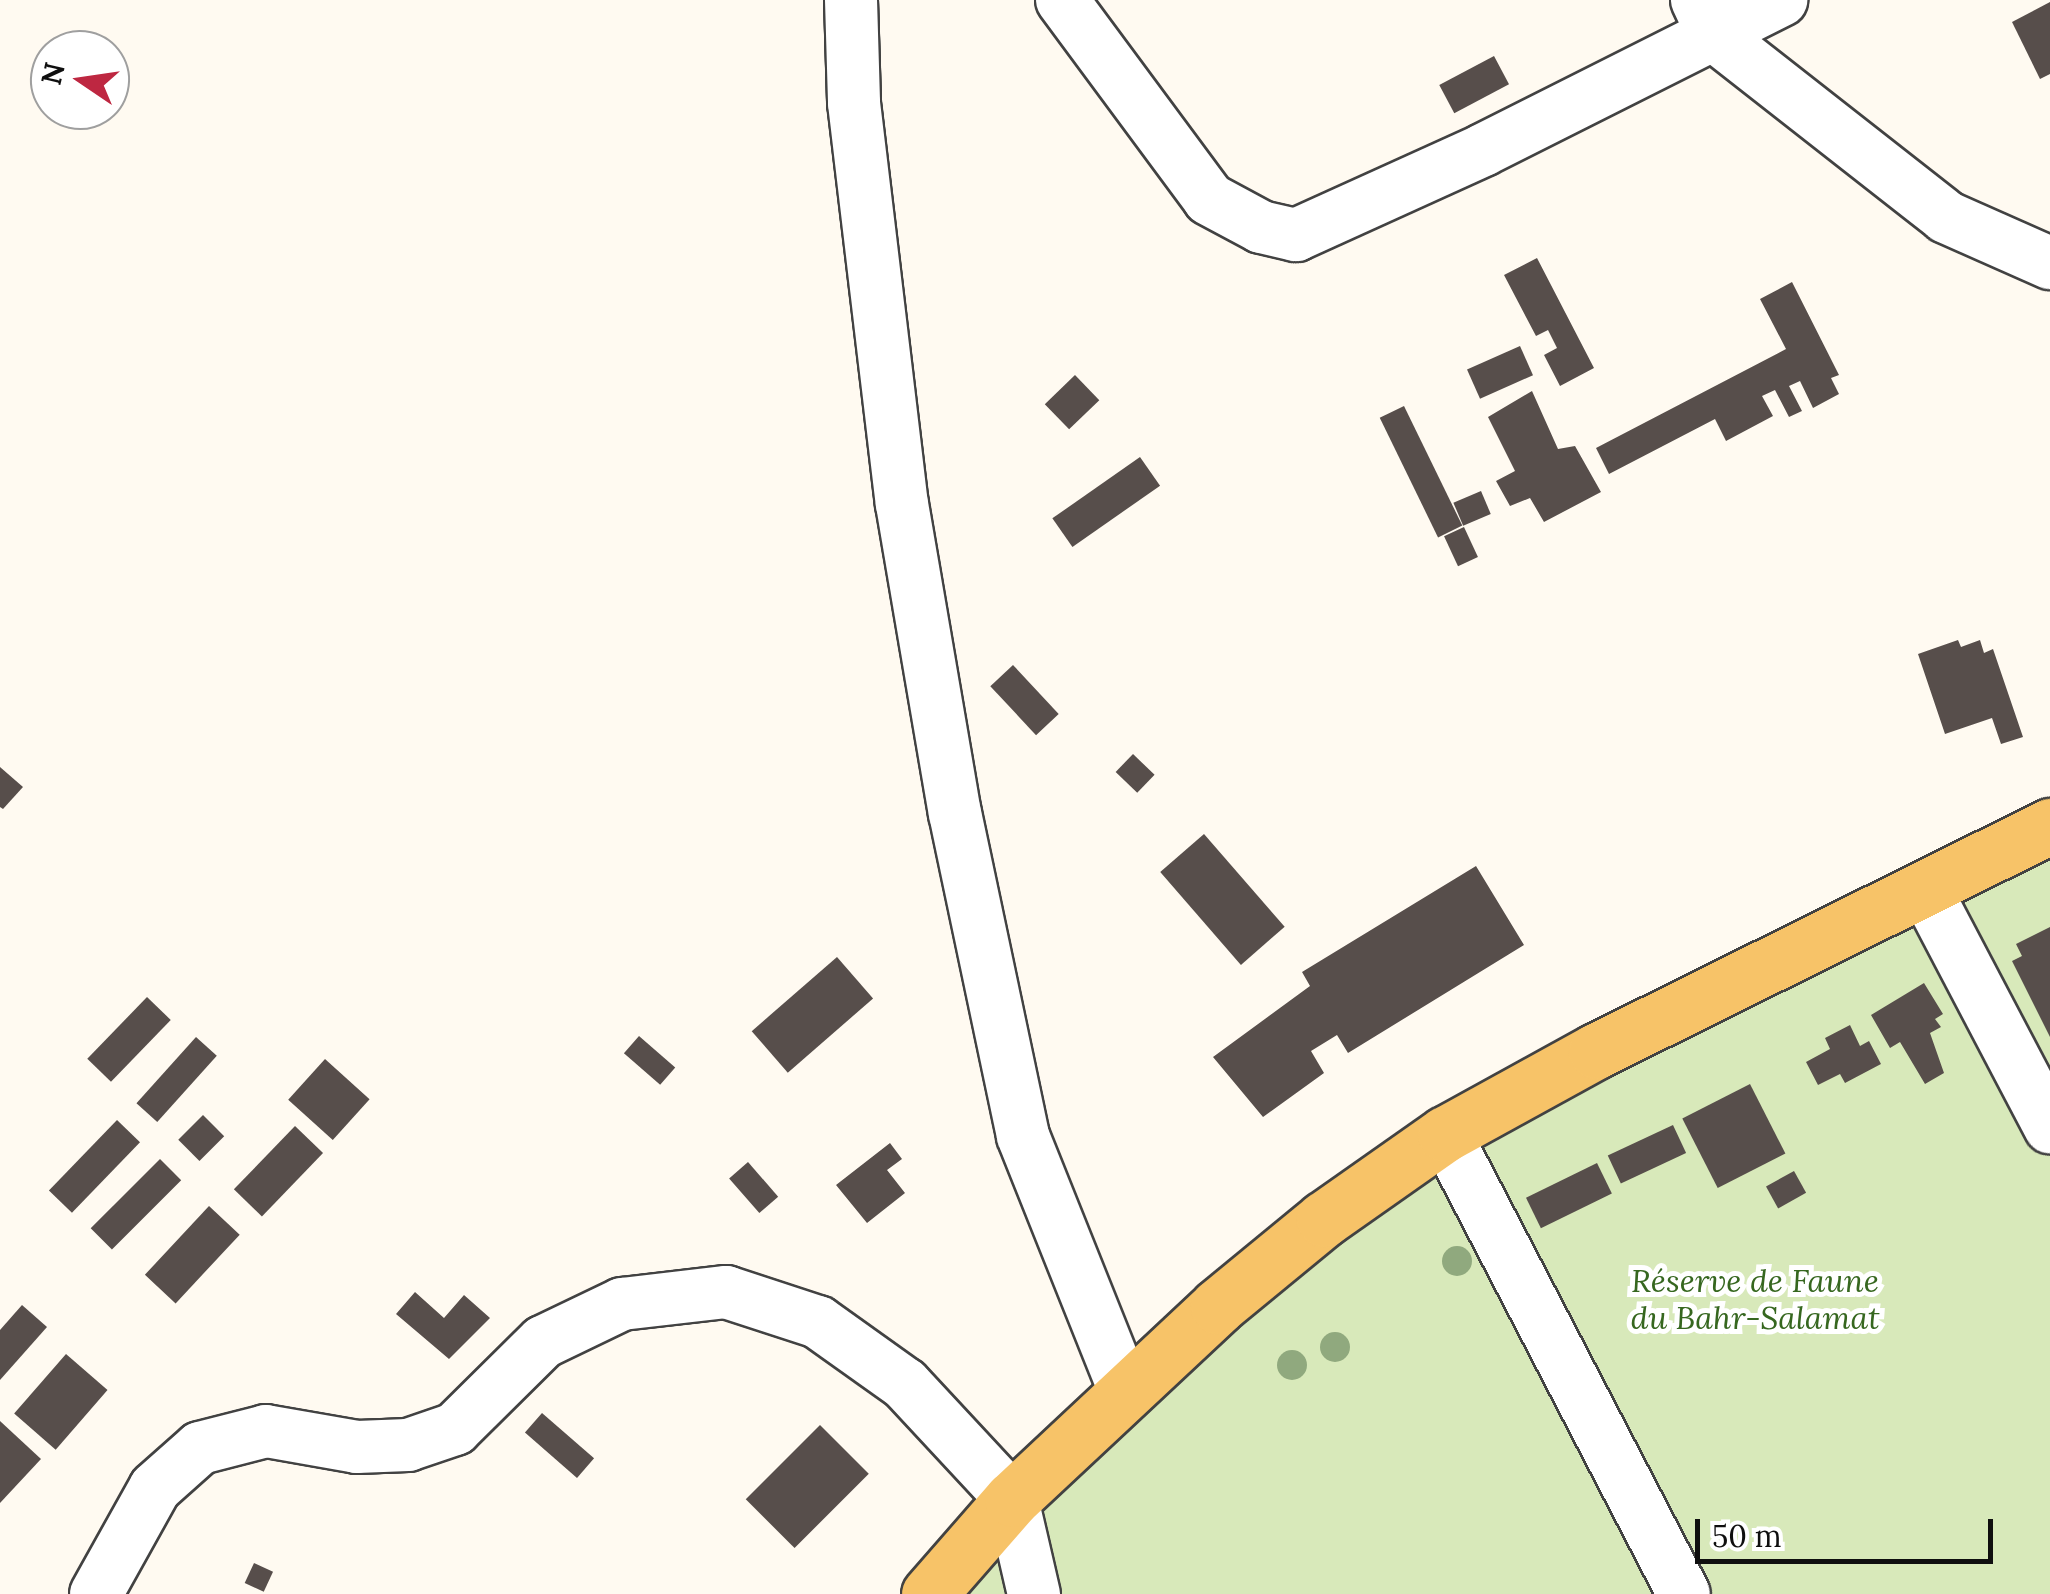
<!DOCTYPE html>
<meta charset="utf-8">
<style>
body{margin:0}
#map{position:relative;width:2050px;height:1594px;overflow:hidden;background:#fffaf1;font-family:Lora,serif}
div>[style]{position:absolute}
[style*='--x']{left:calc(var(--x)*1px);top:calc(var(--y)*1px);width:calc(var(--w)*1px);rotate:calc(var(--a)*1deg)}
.green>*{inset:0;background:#d8e9ba}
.building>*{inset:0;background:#574e4b;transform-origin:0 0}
.roads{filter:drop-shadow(2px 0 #424242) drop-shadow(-2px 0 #424242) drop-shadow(0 2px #424242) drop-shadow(0 -2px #424242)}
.minor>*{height:52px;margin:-26px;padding:0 26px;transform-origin:26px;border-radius:26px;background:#fff}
.major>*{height:55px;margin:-27.5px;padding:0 27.5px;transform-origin:27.5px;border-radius:27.5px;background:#f7c368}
.trees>*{width:30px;height:30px;margin:-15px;border-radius:50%;background:#90a97e}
span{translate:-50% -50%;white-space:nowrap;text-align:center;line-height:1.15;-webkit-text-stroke:10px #fff;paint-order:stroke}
.park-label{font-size:32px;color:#36671f;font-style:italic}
.north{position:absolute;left:30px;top:30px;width:100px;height:100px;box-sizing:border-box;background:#fff;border:2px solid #9f9f9f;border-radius:50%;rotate:283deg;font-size:28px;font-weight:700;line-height:40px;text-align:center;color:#0f0f0f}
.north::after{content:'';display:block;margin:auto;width:35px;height:45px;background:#be2741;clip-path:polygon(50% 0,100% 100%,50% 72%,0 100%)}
.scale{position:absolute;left:1695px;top:1519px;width:298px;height:45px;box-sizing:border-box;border:5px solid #0f0f0f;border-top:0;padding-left:12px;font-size:30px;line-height:35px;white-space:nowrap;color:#0f0f0f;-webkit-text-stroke:8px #fff;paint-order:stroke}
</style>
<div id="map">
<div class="green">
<div style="clip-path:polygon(2050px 826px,2050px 1594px,929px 1594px,1324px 1219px)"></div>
</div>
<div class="building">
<div style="clip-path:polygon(2050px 2px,2050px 74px,2040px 79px,2012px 22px)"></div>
<div style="left:1494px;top:56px;width:32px;height:62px;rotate:62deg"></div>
<div style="clip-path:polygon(1537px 258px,1594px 368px,1560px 386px,1544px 355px,1557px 348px,1548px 330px,1536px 336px,1504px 275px)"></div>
<div style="clip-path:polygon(1792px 282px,1839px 375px,1831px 378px,1839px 394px,1813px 408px,1800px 381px,1789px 386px,1802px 411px,1789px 417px,1775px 390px,1762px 396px,1773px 416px,1726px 441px,1715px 419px,1609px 474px,1596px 448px,1786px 349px,1760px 299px)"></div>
<div style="left:1520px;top:346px;width:32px;height:58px;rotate:66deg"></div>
<div style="left:1075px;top:375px;width:35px;height:42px;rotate:46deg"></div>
<div style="clip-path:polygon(1532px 391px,1558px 449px,1575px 446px,1601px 492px,1544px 522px,1530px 498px,1510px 506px,1496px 481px,1515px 471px,1488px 417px)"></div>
<div style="left:1404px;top:406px;width:133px;height:27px;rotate:64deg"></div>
<div style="left:1140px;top:457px;width:35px;height:107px;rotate:55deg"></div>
<div style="left:1481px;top:491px;width:25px;height:30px;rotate:67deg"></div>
<div style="left:1464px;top:527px;width:33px;height:22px;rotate:65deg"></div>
<div style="clip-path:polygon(1958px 640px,1961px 647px,1980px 640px,1984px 653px,1993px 649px,2023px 737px,2001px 744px,1992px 718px,1945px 734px,1918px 654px)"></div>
<div style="left:1013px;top:665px;width:67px;height:31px;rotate:47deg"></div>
<div style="left:1133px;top:754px;width:30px;height:25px;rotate:44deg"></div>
<div style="clip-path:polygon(0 767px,23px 787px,3px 809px,0 807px)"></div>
<div style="left:1204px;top:834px;width:123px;height:58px;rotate:49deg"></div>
<div style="clip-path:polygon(1476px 866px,1524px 945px,1348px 1053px,1337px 1035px,1311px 1051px,1324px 1073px,1263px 1117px,1213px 1057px,1310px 986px,1302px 972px)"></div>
<div style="clip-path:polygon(2050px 927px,2050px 1037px,2012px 961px,2022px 956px,2016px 944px)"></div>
<div style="left:837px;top:957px;width:55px;height:113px;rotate:49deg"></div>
<div style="clip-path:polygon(1924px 983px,1943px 1014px,1935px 1019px,1941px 1027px,1930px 1033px,1944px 1073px,1925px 1084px,1900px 1042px,1890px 1048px,1871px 1015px)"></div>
<div style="left:147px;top:997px;width:33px;height:86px;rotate:44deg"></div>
<div style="clip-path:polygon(1850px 1025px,1860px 1046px,1869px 1041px,1881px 1064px,1845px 1083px,1840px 1074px,1818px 1085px,1806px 1062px,1830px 1049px,1825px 1038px)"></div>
<div style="left:639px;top:1036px;width:48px;height:23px;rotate:41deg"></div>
<div style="left:196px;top:1037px;width:28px;height:89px;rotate:42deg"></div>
<div style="left:325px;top:1059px;width:60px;height:55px;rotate:42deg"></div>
<div style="left:1750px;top:1084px;width:78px;height:76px;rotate:63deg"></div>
<div style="left:203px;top:1115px;width:30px;height:35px;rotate:45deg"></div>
<div style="left:117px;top:1120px;width:32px;height:98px;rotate:44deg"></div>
<div style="left:1673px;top:1125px;width:31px;height:72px;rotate:65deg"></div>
<div style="left:295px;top:1126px;width:39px;height:88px;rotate:44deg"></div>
<div style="clip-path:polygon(890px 1143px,902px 1159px,887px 1170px,905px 1193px,867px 1223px,836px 1185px)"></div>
<div style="left:160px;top:1159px;width:30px;height:98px;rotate:45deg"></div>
<div style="left:748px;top:1162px;width:46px;height:25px;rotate:49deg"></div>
<div style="left:1597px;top:1163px;width:34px;height:79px;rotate:64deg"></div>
<div style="left:1794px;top:1171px;width:25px;height:32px;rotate:61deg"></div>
<div style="left:209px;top:1206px;width:42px;height:94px;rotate:43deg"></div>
<div style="clip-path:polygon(415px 1292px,444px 1318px,464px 1295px,490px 1318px,449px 1359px,396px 1314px)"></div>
<div style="clip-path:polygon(22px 1305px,47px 1327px,0 1380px,0 1330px)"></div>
<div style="left:66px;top:1354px;width:55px;height:79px;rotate:41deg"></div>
<div style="left:542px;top:1413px;width:69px;height:26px;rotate:41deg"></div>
<div style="clip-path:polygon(0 1421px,41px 1459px,0 1503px)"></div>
<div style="left:820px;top:1425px;width:69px;height:105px;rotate:45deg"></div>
<div style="left:254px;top:1563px;width:21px;height:22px;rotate:25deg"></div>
</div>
<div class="roads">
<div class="minor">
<div style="--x:851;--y:0;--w:103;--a:88.3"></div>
<div style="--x:854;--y:103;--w:404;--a:83.2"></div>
<div style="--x:902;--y:504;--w:314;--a:80.3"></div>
<div style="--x:955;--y:813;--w:330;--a:78.1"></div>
<div style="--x:1023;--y:1136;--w:277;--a:68.2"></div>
<div style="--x:1062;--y:0;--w:247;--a:53.5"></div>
<div style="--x:1209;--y:199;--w:59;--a:28.3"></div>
<div style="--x:1261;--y:227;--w:36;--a:13"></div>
<div style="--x:1296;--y:235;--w:205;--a:-24.4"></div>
<div style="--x:1483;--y:150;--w:334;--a:-26.7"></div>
<div style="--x:1697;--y:0;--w:38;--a:65"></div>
<div style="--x:1713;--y:34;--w:296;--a:38.1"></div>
<div style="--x:1946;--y:217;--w:114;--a:23.9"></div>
<div style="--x:1926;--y:891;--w:267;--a:62.3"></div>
<div style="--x:1445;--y:1134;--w:518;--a:62.55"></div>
<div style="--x:96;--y:1594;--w:121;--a:-60.9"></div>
<div style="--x:155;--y:1488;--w:60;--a:-41.6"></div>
<div style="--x:200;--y:1448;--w:68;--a:-14.4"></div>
<div style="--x:266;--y:1431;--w:92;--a:10"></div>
<div style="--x:357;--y:1447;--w:51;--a:-2.2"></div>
<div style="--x:408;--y:1445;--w:50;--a:-18.8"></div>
<div style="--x:455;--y:1429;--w:124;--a:-44.7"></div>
<div style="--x:543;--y:1342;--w:88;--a:-25.7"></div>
<div style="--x:622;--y:1304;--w:105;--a:-6.6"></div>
<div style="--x:726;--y:1292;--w:97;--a:18.1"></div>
<div style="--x:818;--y:1322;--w:107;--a:35.5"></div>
<div style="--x:905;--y:1384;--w:157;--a:47.1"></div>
<div style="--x:1012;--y:1499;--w:98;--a:77"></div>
</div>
<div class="major">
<div style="--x:929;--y:1594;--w:126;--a:-48.9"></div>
<div style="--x:1012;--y:1499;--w:282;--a:-43.1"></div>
<div style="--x:1218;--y:1306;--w:137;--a:-39.4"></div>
<div style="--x:1324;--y:1219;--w:148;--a:-35.1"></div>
<div style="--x:1445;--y:1134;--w:172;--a:-28.8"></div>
<div style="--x:1596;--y:1051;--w:507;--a:-26.36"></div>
</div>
</div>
<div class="trees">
<div style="left:1457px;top:1261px"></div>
<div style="left:1335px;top:1347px"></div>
<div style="left:1292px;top:1365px"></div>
</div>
<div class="park-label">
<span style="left:1755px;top:1300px">Réserve de Faune<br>du Bahr-Salamat</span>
</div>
<div class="north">N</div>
<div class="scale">50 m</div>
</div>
